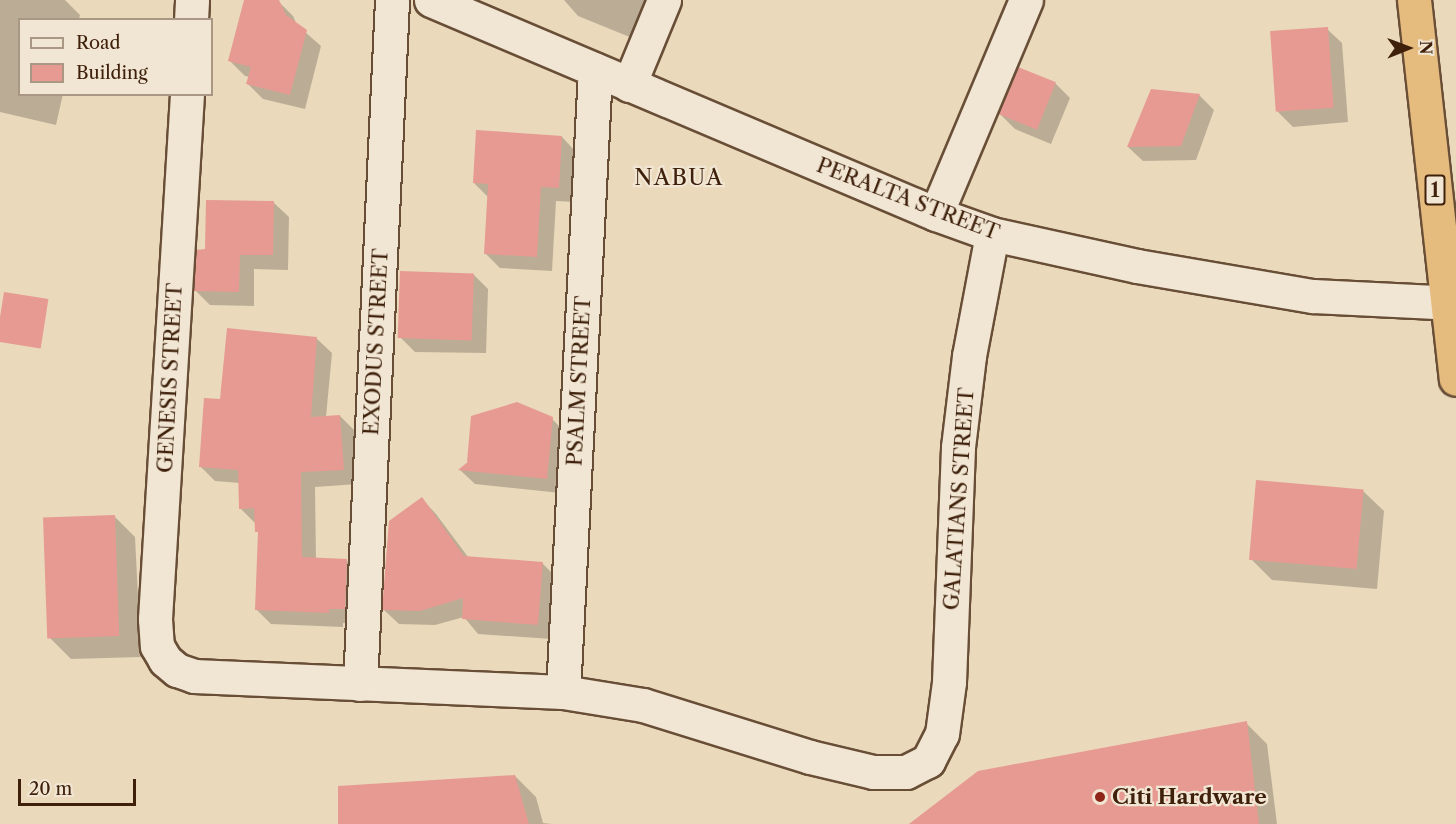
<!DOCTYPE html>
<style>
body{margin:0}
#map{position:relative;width:1456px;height:824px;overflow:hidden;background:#ead9bb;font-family:"Libre Caslon Text",serif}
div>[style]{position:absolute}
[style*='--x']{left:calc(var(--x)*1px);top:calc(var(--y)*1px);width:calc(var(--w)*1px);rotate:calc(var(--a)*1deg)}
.shadow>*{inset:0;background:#0003}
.building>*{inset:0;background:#e69a92;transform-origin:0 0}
.roads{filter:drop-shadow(2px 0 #694e37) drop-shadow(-2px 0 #694e37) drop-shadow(0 2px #694e37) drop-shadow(0 -2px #694e37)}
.minor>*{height:33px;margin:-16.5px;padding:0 16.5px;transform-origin:16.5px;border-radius:16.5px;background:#f1e6d3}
.highway>*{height:33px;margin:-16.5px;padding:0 16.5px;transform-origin:16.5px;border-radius:16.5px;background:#e5bc7e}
.dots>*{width:16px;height:16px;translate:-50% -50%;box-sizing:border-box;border:3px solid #f1e6d3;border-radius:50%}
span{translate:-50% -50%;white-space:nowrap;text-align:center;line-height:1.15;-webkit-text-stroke:4.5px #f1e6d3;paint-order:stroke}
.shield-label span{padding:2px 4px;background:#f1e6d3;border:2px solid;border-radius:4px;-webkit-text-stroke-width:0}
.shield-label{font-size:20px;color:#3e200b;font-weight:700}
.street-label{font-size:21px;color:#3e200b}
.poi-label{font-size:21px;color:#3e200b;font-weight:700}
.left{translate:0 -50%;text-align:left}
.neighbourhood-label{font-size:22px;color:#3e200b;letter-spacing:1.5px}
.legend{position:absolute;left:18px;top:18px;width:195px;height:78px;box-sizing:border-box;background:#f1e6d3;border:2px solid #a99783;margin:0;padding:8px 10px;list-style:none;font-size:18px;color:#3e200b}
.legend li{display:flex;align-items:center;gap:12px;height:30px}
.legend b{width:30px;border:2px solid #a99783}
.north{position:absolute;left:1378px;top:18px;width:60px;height:60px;-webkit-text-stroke:4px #f1e6d3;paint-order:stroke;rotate:89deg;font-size:16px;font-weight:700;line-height:24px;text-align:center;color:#3e200b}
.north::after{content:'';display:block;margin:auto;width:21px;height:27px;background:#3e200b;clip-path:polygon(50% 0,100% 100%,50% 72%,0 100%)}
.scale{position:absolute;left:18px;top:779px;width:118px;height:27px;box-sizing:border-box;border:3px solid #3e200b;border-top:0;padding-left:8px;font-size:18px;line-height:21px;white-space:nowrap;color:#3e200b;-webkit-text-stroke:4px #f1e6d3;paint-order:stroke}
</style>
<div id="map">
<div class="shadow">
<div style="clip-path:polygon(0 0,65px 0,80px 15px,79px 20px,20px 20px,20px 94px,63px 94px,56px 125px,0 112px)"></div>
<div style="clip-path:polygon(245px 0,278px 1px,293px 16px,297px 25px,321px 46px,305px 109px,263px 99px,248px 84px,250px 77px,245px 76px,230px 61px)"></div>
<div style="clip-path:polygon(564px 0,653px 0,637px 40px,578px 16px)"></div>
<div style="clip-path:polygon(1327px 29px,1342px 43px,1348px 122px,1293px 127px,1278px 112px)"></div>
<div style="clip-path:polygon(1055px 83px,1070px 98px,1051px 144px,1015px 129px,1000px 114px)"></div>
<div style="clip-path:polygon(1199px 95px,1214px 110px,1196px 160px,1143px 161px,1128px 147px)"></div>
<div style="clip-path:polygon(562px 137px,576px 152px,574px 202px,556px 201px,552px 271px,500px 268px,485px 253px,489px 198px,474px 183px)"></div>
<div style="clip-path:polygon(274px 203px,289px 217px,288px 270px,254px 269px,254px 306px,210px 305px,195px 290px,206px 251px)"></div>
<div style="clip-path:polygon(473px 274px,488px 289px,486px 353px,415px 352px,400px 337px)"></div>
<div style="clip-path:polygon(317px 339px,332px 353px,326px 417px,340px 416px,355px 431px,358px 484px,315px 487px,316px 559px,346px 560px,361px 575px,359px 623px,343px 623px,343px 627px,271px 624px,256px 609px,259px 535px,255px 523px,240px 508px,240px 483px,215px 481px,200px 466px,222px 401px)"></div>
<div style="clip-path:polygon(552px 419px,567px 434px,561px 493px,475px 484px,460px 470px,470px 463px,468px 461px)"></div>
<div style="clip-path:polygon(1363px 491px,1384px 511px,1377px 589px,1272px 580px,1251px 559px)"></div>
<div style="clip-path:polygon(422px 499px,436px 514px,468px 557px,542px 563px,557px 578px,552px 639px,478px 634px,464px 617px,435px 625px,399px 624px,384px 610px)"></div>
<div style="clip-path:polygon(114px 516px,135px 537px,141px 657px,71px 659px,50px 638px)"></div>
<div style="clip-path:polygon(1246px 723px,1267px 744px,1277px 824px,912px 824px)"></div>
<div style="clip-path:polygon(515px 776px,536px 797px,543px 823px,552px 824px,339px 824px)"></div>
</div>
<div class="building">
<div style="clip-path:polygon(244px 0,279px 0,286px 15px,307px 30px,290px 95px,246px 84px,251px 67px,228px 61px)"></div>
<div style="left:1328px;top:27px;width:81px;height:58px;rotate:86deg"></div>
<div style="left:1018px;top:67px;width:41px;height:51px;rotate:22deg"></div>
<div style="clip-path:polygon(1151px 89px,1200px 94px,1181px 146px,1127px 147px)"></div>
<div style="clip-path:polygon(476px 130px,562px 136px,559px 188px,541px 187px,537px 257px,484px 254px,488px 184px,473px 183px)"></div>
<div style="clip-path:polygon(206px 200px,274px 201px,273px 255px,240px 255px,239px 292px,194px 291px,196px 250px,205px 249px)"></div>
<div style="left:400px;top:271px;width:74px;height:67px;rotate:2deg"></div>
<div style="left:4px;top:292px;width:45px;height:50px;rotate:9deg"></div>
<div style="clip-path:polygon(227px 328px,317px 337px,311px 417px,340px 415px,344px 470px,301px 472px,302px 557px,347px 559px,345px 609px,329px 609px,329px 613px,255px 610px,258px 532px,255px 532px,254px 508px,239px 509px,238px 470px,199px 467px,204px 398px,220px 399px)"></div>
<div style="clip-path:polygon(517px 402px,553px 417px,547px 479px,458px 470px,469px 461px,467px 462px,471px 416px)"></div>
<div style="left:1256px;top:480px;width:108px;height:80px;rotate:5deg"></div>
<div style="clip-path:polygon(422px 497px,464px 556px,543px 562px,538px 625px,462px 619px,463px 598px,420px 611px,382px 610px,389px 521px)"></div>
<div style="left:115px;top:515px;width:121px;height:72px;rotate:88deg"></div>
<div style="clip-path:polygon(1247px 721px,1259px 824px,909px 824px,978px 771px)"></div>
<div style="clip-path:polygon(515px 775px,529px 824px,338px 824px,338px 786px)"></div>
</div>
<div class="roads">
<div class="minor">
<div style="--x:431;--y:0;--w:548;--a:22.97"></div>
<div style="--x:936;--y:214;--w:59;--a:19.7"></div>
<div style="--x:992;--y:234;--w:148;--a:12.4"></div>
<div style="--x:1137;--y:266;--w:179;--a:9.7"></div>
<div style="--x:1313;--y:296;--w:143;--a:2.8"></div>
<div style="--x:191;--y:20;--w:20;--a:-87"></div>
<div style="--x:629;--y:85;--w:92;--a:-67.6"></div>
<div style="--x:187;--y:94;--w:526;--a:93.49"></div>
<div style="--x:155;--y:619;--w:27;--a:86"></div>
<div style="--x:157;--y:646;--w:16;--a:60"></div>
<div style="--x:165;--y:660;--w:16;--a:40"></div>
<div style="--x:177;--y:670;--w:18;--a:19"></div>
<div style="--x:194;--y:676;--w:369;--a:2.5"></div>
<div style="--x:563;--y:692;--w:81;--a:9.2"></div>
<div style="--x:643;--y:705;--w:175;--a:17.3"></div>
<div style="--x:810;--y:757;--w:65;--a:13.4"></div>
<div style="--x:873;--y:772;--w:33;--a:0"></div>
<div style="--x:906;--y:772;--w:25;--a:-27"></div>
<div style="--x:928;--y:761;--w:30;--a:-63"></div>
<div style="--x:942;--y:734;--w:52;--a:-82.3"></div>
<div style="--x:949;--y:682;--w:235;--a:-87.8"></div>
<div style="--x:958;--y:447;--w:92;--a:-83.1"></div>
<div style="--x:969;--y:356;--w:124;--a:-79.3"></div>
<div style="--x:936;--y:214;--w:232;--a:-67.2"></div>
<div style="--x:360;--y:684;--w:685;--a:-87.32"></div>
<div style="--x:563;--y:692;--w:623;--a:-87.05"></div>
</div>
<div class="highway">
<div style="--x:1414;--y:0;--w:381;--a:83.7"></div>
</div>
</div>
<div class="dots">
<div style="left:1100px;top:797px;background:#8f2418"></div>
</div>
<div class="shield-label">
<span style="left:1435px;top:190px">1</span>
</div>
<div class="street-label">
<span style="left:908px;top:199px;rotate:21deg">PERALTA STREET</span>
<span style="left:376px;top:342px;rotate:-87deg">EXODUS STREET</span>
<span style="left:170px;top:378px;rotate:-87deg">GENESIS STREET</span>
<span style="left:579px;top:381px;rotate:-87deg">PSALM STREET</span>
<span style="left:959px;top:499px;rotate:-86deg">GALATIANS STREET</span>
</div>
<div class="poi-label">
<span class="left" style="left:1112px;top:797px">Citi Hardware</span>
</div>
<div class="neighbourhood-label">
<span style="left:679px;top:178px">NABUA</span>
</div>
<ul class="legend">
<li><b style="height:8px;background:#f1e6d3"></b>Road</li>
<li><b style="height:16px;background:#e69a92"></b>Building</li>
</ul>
<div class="north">N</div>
<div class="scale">20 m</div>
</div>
